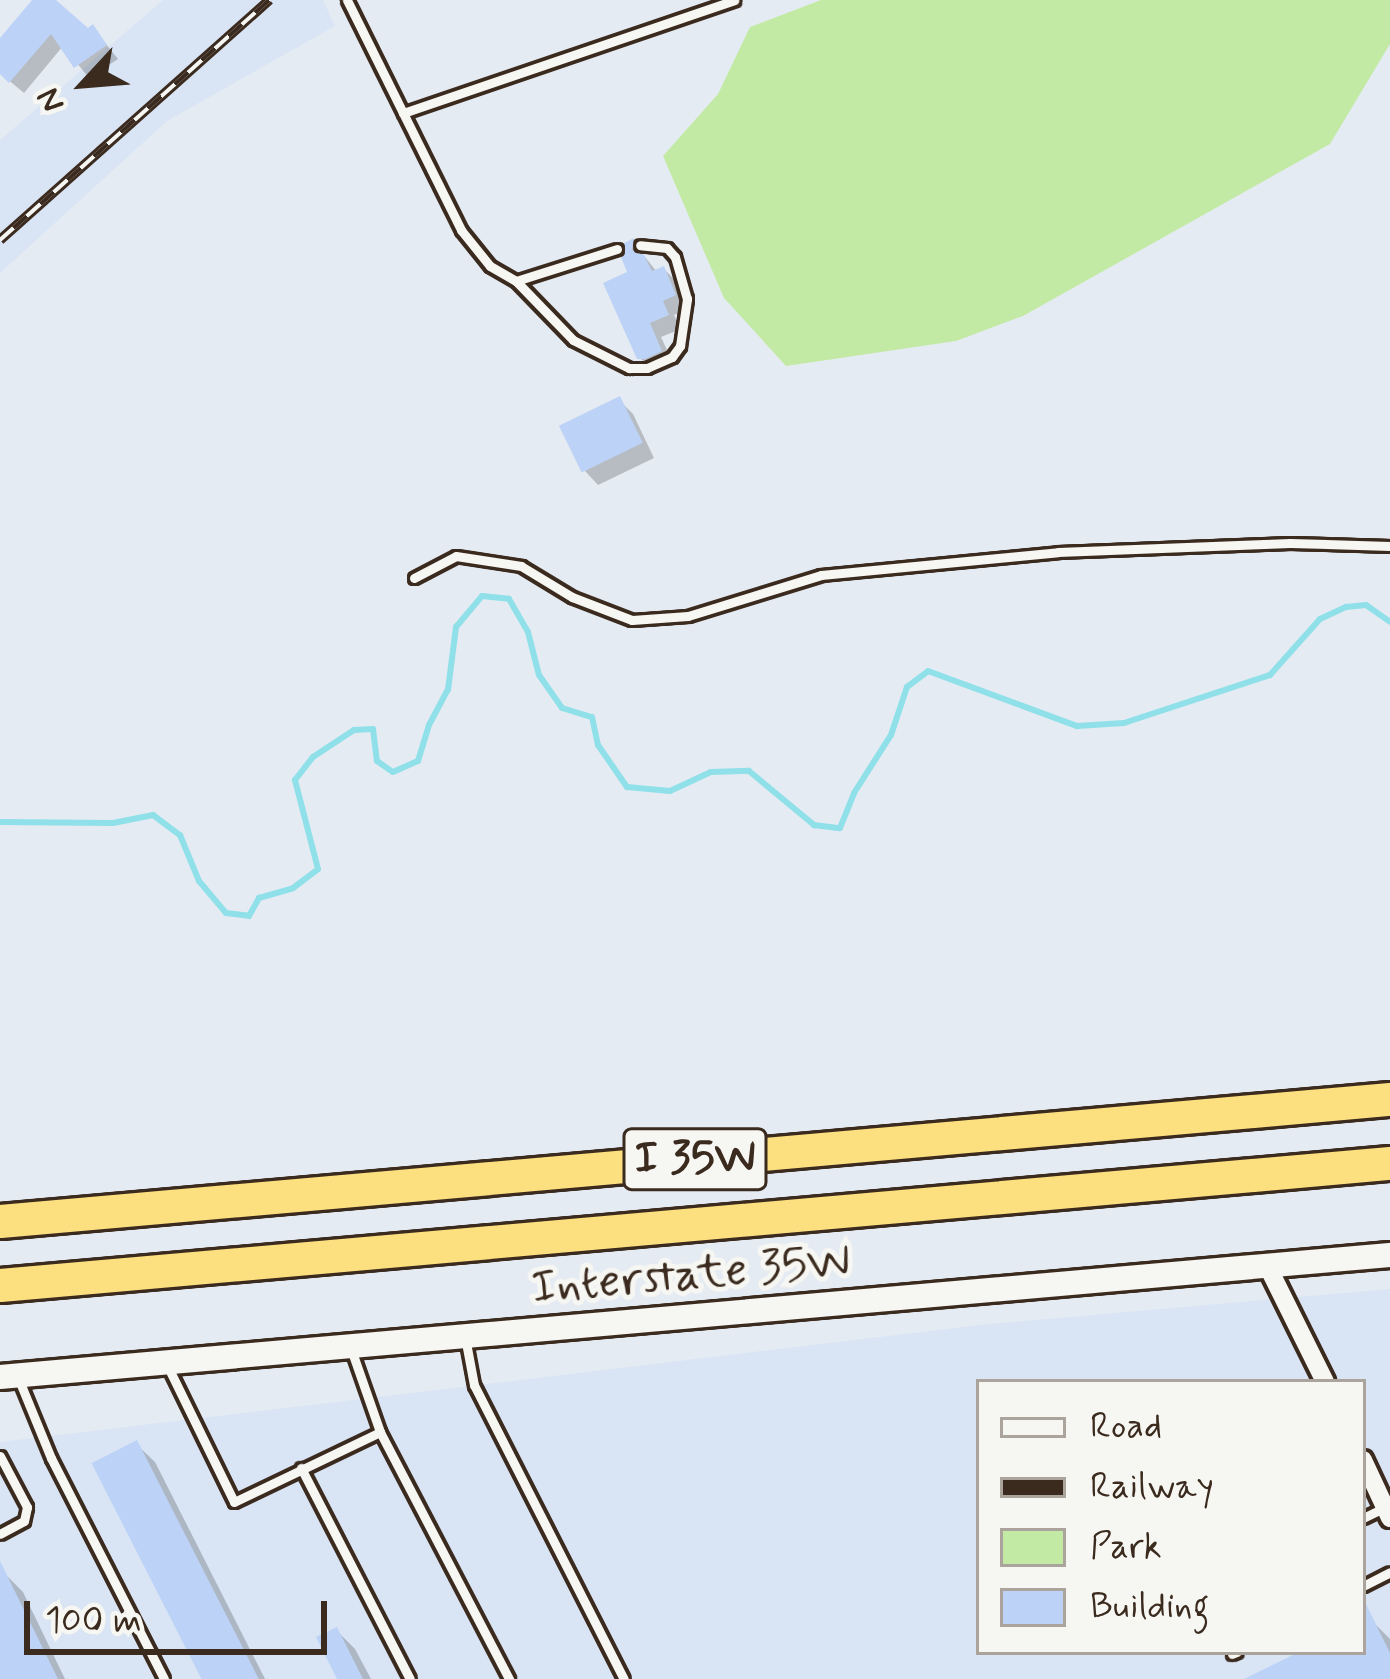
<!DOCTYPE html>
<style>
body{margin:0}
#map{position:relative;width:1390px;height:1679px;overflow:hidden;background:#e5ebf3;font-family:Mynerve,sans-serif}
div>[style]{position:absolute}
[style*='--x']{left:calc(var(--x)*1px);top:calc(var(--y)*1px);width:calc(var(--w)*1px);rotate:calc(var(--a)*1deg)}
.built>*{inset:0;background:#d9e4f4}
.green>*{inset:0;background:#c3eaa4}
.shadow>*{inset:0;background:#0003}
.stream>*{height:6px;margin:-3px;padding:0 3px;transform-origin:3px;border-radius:3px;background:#8fe0e9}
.building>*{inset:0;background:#bcd2f6;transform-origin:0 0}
.roads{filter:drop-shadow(3px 0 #3b2a1e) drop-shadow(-3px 0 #3b2a1e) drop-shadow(0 3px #3b2a1e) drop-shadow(0 -3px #3b2a1e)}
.lane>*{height:9px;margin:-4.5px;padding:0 4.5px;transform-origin:4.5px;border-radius:4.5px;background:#f6f6f2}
.street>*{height:18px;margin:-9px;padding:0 9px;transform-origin:9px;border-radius:9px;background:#f6f6f2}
.secondary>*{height:24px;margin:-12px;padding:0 12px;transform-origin:12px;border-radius:12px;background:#f6f6f2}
.highway>*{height:33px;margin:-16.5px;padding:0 16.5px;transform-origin:16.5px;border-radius:16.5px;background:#fce080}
.rail>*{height:10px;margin-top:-5px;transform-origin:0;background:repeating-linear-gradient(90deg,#f6f6f2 0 18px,#3b2a1e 0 36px);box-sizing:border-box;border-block:3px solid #3b2a1e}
span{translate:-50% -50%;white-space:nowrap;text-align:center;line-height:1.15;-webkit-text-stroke:10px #f6f6f2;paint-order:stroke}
.shield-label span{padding:3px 9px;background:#f6f6f2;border:3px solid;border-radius:9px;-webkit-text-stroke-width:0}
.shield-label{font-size:45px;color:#3b2a1e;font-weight:700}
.street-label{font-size:48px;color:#3b2a1e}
.legend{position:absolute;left:976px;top:1379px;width:390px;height:276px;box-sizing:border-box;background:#f6f6f2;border:3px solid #aba49d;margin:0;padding:15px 21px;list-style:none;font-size:36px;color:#3b2a1e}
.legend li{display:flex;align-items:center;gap:24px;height:60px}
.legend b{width:60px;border:3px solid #aba49d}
.north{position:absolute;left:24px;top:24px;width:120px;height:120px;-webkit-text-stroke:9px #f6f6f2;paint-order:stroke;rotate:244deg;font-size:33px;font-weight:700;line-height:48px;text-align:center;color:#3b2a1e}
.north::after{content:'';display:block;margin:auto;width:42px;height:54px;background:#3b2a1e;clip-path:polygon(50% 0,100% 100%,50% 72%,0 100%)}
.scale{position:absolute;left:24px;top:1601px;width:303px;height:54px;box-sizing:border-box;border:6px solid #3b2a1e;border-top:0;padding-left:15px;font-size:36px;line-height:42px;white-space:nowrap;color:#3b2a1e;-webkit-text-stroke:9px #f6f6f2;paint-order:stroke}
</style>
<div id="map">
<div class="built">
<div style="clip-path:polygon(163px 0,323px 0,335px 26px,167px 121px,0 273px,0 140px)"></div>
<div style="clip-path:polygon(evenodd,1390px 1289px,1390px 1679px,0 1679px,0 1442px,989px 1324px,1390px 1289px,979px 1382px,1363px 1382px,1363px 1652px,979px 1652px,979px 1382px)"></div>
</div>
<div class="green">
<div style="clip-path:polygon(821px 0,1390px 0,1390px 44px,1330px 144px,1023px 316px,956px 341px,786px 366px,724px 298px,663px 156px,718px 94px,750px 27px)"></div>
</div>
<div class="shadow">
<div style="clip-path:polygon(36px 0,51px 0,88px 31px,93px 28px,118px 59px,89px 78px,63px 46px,24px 93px,0 73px,0 42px)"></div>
<div style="clip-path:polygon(633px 242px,657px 272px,664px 269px,678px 283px,688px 309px,674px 315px,681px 329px,661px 337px,674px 365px,653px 371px,639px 357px,626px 245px)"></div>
<div style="clip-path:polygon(619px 400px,633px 414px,654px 458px,598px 485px,585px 471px)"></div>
<div style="clip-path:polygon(136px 1444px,155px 1462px,265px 1679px,205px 1679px)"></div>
<div style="clip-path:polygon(4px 1573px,23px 1592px,65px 1679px,0 1679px)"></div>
<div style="clip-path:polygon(1371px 1620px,1390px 1639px,1390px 1679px,1254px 1679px,1306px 1652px,1363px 1652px,1363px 1624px)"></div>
<div style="clip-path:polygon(337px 1631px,355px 1649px,371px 1679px,340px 1679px)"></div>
</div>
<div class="stream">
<div style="--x:0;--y:822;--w:113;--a:0.5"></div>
<div style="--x:113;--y:823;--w:41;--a:-11.3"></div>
<div style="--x:153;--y:815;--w:34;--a:37"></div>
<div style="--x:180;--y:835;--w:50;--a:67.6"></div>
<div style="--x:199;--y:881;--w:42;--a:49.8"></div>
<div style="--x:226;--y:913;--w:23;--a:7"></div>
<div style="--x:249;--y:916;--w:21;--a:-61"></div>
<div style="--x:259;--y:898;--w:35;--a:-16"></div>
<div style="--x:293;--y:888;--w:31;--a:-37"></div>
<div style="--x:318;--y:869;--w:92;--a:-104.5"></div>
<div style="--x:295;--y:780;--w:29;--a:-52"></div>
<div style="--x:313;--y:757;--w:49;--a:-33.4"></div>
<div style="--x:354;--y:730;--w:19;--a:-3"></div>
<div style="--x:373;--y:729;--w:32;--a:83"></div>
<div style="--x:377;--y:761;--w:19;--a:35"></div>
<div style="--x:393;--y:772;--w:27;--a:-24"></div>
<div style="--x:418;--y:761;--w:38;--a:-73"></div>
<div style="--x:429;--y:725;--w:40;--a:-62"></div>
<div style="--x:448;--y:690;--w:64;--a:-82.8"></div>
<div style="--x:456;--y:627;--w:40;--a:-50"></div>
<div style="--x:482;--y:596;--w:27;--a:6"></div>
<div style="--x:509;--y:599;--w:38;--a:60"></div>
<div style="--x:528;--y:632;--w:44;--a:75.7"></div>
<div style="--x:539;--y:675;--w:40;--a:55.1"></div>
<div style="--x:562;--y:708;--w:31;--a:17"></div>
<div style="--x:592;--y:717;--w:29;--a:78"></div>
<div style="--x:598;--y:745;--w:51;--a:55.4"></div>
<div style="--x:627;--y:787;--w:43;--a:5.3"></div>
<div style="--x:670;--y:791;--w:45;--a:-24.9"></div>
<div style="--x:711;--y:772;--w:38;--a:-2"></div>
<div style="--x:749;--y:771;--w:85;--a:39.7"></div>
<div style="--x:814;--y:825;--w:26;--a:7"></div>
<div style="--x:840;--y:828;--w:38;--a:-68"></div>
<div style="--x:854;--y:793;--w:69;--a:-57.5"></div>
<div style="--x:891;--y:735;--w:51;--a:-71.6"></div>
<div style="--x:907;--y:687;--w:26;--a:-37"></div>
<div style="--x:928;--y:671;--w:159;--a:20.3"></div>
<div style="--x:1077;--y:726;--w:47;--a:-3.7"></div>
<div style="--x:1124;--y:723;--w:154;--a:-18.2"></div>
<div style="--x:1270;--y:675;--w:75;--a:-48.2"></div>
<div style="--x:1320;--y:619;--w:29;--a:-25"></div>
<div style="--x:1346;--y:607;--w:20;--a:-6"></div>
<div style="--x:1366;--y:605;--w:29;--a:35"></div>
</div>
<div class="building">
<div style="clip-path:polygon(32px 0,56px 0,88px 28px,93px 24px,107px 45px,74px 68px,51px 34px,9px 83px,0 74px,0 38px)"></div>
<div style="clip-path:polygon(634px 238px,632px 250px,644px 255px,652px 271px,664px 266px,676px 295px,663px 301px,669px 315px,650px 323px,662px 351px,645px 359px,637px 359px,603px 283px,627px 272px,621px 257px,624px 243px)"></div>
<div style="left:620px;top:396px;width:52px;height:68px;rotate:64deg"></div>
<div style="left:137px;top:1440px;width:268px;height:51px;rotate:63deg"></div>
<div style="clip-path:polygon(0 1561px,58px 1679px,0 1679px)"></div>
<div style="clip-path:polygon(1363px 1598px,1390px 1653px,1390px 1679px,1244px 1679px,1299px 1652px,1363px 1652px)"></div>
<div style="clip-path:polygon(337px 1627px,363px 1679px,337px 1679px,316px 1637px)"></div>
</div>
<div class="roads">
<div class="lane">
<div style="--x:347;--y:0;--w:257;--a:63.6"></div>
<div style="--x:461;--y:230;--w:46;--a:51.1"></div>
<div style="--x:490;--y:266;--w:30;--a:30"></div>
<div style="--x:403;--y:113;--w:350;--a:-18.8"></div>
<div style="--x:617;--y:249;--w:106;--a:162.4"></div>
<div style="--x:516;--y:281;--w:82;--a:46"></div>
<div style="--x:573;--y:340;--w:63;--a:26.6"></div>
<div style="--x:629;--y:368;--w:18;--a:0"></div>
<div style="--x:647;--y:368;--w:27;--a:-24"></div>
<div style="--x:672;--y:357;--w:14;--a:-54"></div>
<div style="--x:680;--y:346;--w:48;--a:-81.5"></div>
<div style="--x:687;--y:299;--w:44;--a:-105.9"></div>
<div style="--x:675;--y:257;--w:12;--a:-132"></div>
<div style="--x:667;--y:248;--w:27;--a:-174"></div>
<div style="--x:414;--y:578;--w:47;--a:-27.6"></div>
<div style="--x:456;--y:556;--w:66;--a:8.7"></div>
<div style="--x:521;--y:566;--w:60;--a:31.3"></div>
<div style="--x:572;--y:597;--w:64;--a:21"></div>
<div style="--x:632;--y:620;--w:56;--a:-4.1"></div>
<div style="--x:688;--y:616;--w:139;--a:-17.1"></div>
<div style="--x:821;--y:575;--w:238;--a:-5.5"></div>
<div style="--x:1058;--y:552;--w:232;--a:-2.2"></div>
<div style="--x:1290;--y:543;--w:100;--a:1.7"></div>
<div style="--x:465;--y:1337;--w:49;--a:79.4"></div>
<div style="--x:474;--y:1385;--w:330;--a:63"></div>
<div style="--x:351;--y:1349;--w:88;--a:70.7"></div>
<div style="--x:380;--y:1432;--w:279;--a:62.4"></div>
<div style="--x:168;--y:1367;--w:150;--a:63.9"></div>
<div style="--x:234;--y:1502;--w:162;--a:-25.6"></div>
<div style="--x:19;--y:1380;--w:84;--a:67.7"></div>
<div style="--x:51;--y:1458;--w:248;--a:62.9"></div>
<div style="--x:0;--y:1456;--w:58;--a:62.1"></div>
<div style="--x:27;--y:1507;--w:14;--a:102"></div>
<div style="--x:24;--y:1521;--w:27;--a:152"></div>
<div style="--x:301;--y:1468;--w:237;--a:62.7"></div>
<div style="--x:1363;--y:1518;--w:25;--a:-26"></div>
<div style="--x:1363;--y:1586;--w:30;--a:-27"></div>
<div style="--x:1232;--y:1654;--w:5;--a:-22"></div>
</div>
<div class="street">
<div style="--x:1267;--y:1265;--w:131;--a:63.6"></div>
<div style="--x:1363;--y:1460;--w:64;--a:65"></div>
</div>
<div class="secondary">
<div style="--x:0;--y:1377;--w:1395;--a:-5.02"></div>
</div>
<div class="highway">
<div style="--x:0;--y:1221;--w:1395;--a:-5.02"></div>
<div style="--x:0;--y:1285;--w:1395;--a:-5.02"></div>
</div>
</div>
<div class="rail">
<div style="--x:0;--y:240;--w:361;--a:-41.7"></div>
</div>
<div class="shield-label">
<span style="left:695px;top:1159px">I 35W</span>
</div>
<div class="street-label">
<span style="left:691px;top:1275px;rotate:-5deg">Interstate 35W</span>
</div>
<ul class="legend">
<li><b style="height:15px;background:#f6f6f2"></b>Road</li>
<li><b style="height:15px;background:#3b2a1e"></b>Railway</li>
<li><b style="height:33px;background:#c3eaa4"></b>Park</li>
<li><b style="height:33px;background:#bcd2f6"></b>Building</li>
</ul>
<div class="north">N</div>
<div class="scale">100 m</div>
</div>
